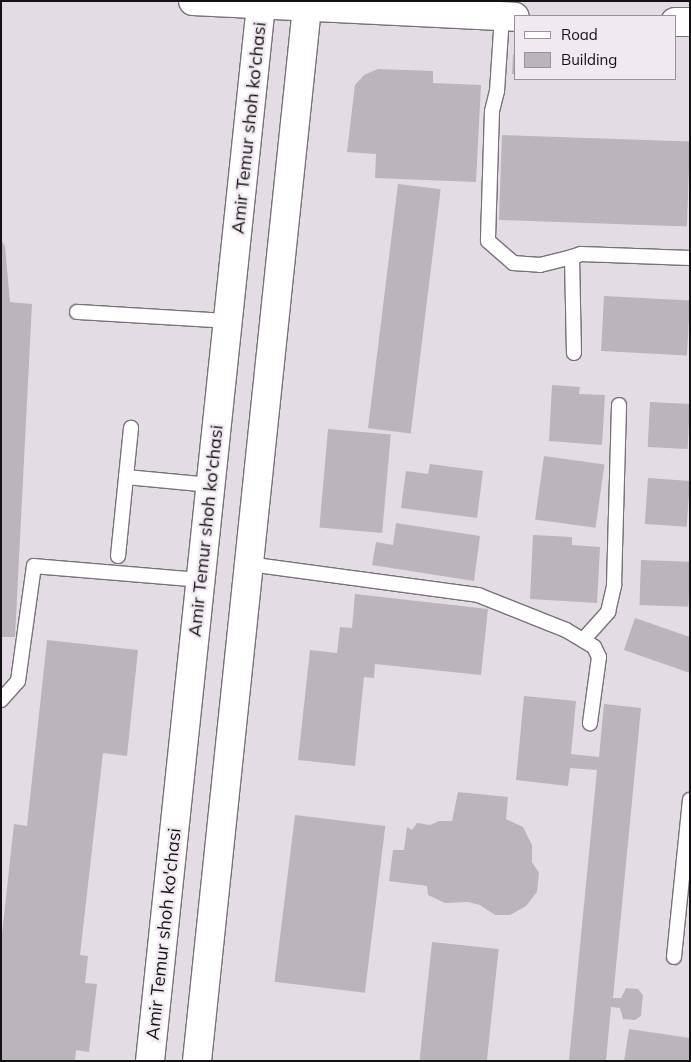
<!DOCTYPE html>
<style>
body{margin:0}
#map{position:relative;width:691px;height:1062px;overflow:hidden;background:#e4dce4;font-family:Mulish,sans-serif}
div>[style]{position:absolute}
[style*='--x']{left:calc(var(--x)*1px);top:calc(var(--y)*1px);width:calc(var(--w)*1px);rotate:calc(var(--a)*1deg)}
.building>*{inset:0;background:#bcb4bb;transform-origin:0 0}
.roads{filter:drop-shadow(1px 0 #787278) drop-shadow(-1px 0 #787278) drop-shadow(0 1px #787278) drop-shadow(0 -1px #787278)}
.lane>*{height:14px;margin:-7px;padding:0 7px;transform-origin:7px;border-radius:7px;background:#fff}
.secondary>*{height:28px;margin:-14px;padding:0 14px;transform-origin:14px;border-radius:14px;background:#fff}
.primary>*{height:28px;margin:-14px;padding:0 14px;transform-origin:14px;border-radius:14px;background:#fff}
span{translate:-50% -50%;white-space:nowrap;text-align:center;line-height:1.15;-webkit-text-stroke:4.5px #f1e9f1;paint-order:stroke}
.street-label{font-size:18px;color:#141114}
.frame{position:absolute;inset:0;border:2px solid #141114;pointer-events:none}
.legend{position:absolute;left:514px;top:15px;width:162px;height:65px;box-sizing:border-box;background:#f1e9f1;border:1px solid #999399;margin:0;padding:6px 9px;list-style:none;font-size:15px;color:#141114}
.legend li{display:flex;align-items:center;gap:10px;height:25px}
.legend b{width:25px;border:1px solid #999399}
</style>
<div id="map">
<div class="building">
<div style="clip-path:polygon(513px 54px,515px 54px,515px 74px,512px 74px)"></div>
<div style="clip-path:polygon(378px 69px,433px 71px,433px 83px,481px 85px,476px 182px,375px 178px,376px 154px,347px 152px,355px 85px,364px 75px)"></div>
<div style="left:502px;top:135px;width:188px;height:85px;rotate:2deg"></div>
<div style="left:398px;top:184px;width:43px;height:246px;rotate:7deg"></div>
<div style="clip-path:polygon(1px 240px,5px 246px,10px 302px,32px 304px,15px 637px,1px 637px)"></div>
<div style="left:604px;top:296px;width:86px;height:55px;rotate:3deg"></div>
<div style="clip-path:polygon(552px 385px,580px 387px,579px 394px,605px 395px,602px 445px,549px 441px)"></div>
<div style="left:650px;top:402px;width:40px;height:45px;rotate:3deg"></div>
<div style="left:328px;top:429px;width:63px;height:99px;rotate:5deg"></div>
<div style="left:544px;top:456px;width:61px;height:64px;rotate:8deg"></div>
<div style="clip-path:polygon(430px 464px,483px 471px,477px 518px,401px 508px,406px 471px,428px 474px)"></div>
<div style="left:648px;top:478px;width:42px;height:46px;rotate:4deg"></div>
<div style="clip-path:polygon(396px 523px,480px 536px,474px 581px,372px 565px,376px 542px,393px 545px)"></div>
<div style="clip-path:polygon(533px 535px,572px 537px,572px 545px,600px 547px,597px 603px,530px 599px)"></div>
<div style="left:641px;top:560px;width:49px;height:45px;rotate:2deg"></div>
<div style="clip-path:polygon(355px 594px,488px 609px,481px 675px,375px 664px,374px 678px,364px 677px,355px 766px,298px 760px,310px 650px,337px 653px,340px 627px,352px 628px)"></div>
<div style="clip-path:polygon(635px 618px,690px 637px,690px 673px,624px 650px)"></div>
<div style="clip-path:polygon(47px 640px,138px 650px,127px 756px,103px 753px,80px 955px,88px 956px,85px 983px,97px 984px,89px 1052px,76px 1050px,75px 1061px,1px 1061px,1px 943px,14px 824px,27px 826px)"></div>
<div style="clip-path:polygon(524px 696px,576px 701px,571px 754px,599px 757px,604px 704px,641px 708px,613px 998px,621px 998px,626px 988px,638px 989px,643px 995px,641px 1016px,635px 1020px,623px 1019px,620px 1008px,611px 1007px,606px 1061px,569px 1060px,597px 770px,570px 768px,568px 786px,516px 780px)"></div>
<div style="clip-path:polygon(458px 792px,508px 797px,506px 819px,523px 827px,532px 845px,532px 862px,539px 873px,537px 892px,526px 906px,510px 915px,495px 915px,480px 905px,468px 902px,445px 903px,428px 895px,427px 886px,389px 881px,393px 850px,404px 850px,407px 827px,412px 830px,417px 823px,430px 825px,439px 821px,452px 821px)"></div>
<div style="left:295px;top:815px;width:91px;height:168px;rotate:7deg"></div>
<div style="left:432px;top:942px;width:67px;height:120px;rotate:6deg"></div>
<div style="clip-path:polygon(629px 1029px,690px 1038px,690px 1061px,624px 1061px)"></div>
</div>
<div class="roads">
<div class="lane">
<div style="--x:502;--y:16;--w:75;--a:93.8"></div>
<div style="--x:497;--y:91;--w:21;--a:104"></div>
<div style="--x:492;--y:111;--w:130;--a:91.8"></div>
<div style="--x:488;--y:241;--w:33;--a:41"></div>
<div style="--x:513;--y:263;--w:27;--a:4"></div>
<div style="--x:540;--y:265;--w:33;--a:-14"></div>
<div style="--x:77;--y:312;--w:151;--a:3.4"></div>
<div style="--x:574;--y:353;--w:96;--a:-91.2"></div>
<div style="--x:572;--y:257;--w:9;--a:-18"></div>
<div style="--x:581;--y:254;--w:109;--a:2.1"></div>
<div style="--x:126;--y:477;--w:85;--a:5.4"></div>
<div style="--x:118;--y:556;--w:129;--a:-84.2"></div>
<div style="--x:249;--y:564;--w:231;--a:7.7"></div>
<div style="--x:478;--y:595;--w:95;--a:21.7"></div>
<div style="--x:566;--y:630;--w:33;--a:31"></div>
<div style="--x:594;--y:647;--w:11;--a:63"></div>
<div style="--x:599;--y:657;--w:67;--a:97.8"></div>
<div style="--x:583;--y:640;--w:38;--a:-48"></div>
<div style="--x:608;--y:612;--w:28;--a:-77"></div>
<div style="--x:614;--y:585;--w:180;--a:-88.4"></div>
<div style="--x:1;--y:700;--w:25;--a:-48"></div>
<div style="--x:18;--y:681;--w:116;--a:-82.1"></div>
<div style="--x:34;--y:566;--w:168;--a:4.8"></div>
<div style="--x:674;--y:957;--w:158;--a:-84.2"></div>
</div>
<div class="secondary">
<div style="--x:150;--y:1061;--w:1062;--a:-84"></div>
<div style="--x:197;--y:1061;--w:1059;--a:-84.04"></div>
</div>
<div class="primary">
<div style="--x:193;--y:1;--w:322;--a:2.8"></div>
<div style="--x:675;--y:22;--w:15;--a:0"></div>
</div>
</div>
<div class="street-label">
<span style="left:249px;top:128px;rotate:-84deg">Amir Temur shoh ko'chasi</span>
<span style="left:206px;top:531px;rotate:-84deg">Amir Temur shoh ko'chasi</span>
<span style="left:164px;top:934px;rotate:-84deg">Amir Temur shoh ko'chasi</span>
</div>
<div class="frame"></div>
<ul class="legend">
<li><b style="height:6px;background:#fff"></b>Road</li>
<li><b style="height:14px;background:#bcb4bb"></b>Building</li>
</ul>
</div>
